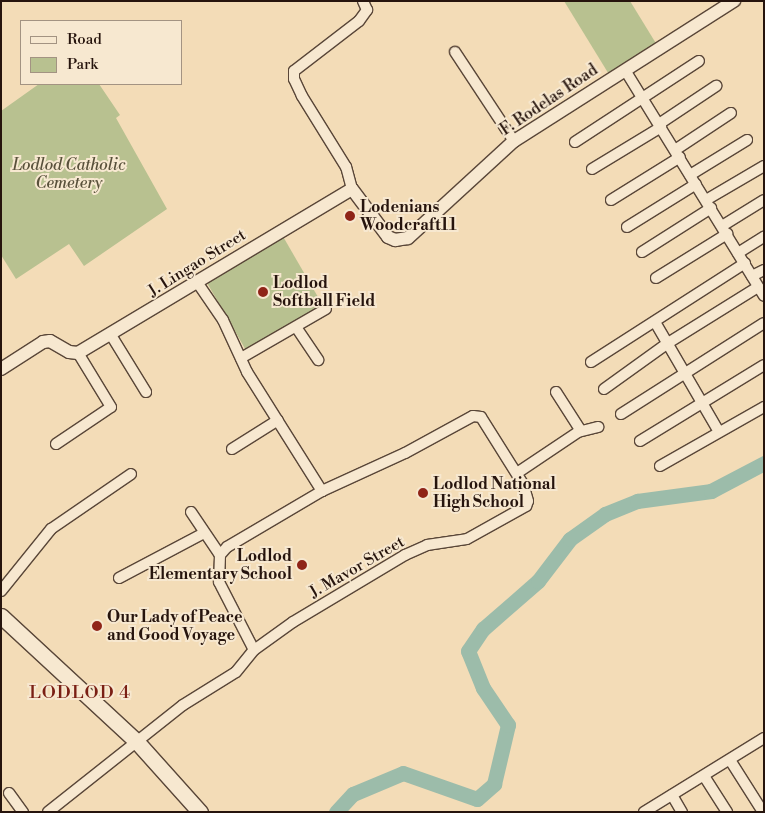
<!DOCTYPE html>
<style>
body{margin:0}
#map{position:relative;width:765px;height:813px;overflow:hidden;background:#f3dcb7;font-family:"Libre Bodoni",serif}
div>[style]{position:absolute}
[style*='--x']{left:calc(var(--x)*1px);top:calc(var(--y)*1px);width:calc(var(--w)*1px);rotate:calc(var(--a)*1deg)}
.green>*{inset:0;background:#b8c190;transform-origin:0 0}
.river>*{height:15px;margin:-7.5px;padding:0 7.5px;transform-origin:7.5px;border-radius:7.5px;background:#9cbcaa}
.roads{filter:drop-shadow(1px 0 #594638) drop-shadow(-1px 0 #594638) drop-shadow(0 1px #594638) drop-shadow(0 -1px #594638)}
.minor>*{height:10px;margin:-5px;padding:0 5px;transform-origin:5px;border-radius:5px;background:#f7e8d0}
.tertiary>*{height:12px;margin:-6px;padding:0 6px;transform-origin:6px;border-radius:6px;background:#f7e8d0}
.secondary>*{height:15px;margin:-7.5px;padding:0 7.5px;transform-origin:7.5px;border-radius:7.5px;background:#f7e8d0}
.dots>*{width:14px;height:14px;translate:-50% -50%;box-sizing:border-box;border:2px solid #f7e8d0;border-radius:50%}
span{translate:-50% -50%;white-space:nowrap;text-align:center;line-height:1.15;-webkit-text-stroke:4px #f7e8d0;paint-order:stroke}
.street-label{font-size:16px;color:#26140d}
.park-label{font-size:16px;color:#59513b;font-style:italic}
.poi-label{font-size:16px;color:#26140d;font-weight:700}
.left{translate:0 -50%;text-align:left}
.right{translate:-100% -50%;text-align:right}
.neighbourhood-label{font-size:18px;color:#7a1f14;letter-spacing:1px}
.frame{position:absolute;inset:0;border:2px solid #26140d;pointer-events:none}
.legend{position:absolute;left:20px;top:20px;width:162px;height:65px;box-sizing:border-box;background:#f7e8d0;border:1px solid #a39382;margin:0;padding:6px 9px;list-style:none;font-size:15px;color:#26140d}
.legend li{display:flex;align-items:center;gap:10px;height:25px}
.legend b{width:25px;border:1px solid #a39382}
</style>
<div id="map">
<div class="green">
<div style="clip-path:polygon(564px 1px,630px 1px,657px 45px,610px 76px)"></div>
<div style="clip-path:polygon(39px 84px,99px 84px,120px 115px,116px 118px,167px 209px,84px 266px,69px 244px,16px 279px,1px 255px,1px 111px)"></div>
<div style="left:281px;top:233px;width:85px;height:89px;rotate:60deg"></div>
</div>
<div class="river">
<div style="--x:336;--y:812;--w:25;--a:-47"></div>
<div style="--x:353;--y:794;--w:54;--a:-22.8"></div>
<div style="--x:403;--y:773;--w:78;--a:19.4"></div>
<div style="--x:477;--y:799;--w:23;--a:-41"></div>
<div style="--x:494;--y:784;--w:61;--a:-76.7"></div>
<div style="--x:508;--y:725;--w:45;--a:-124"></div>
<div style="--x:483;--y:688;--w:40;--a:-112"></div>
<div style="--x:468;--y:651;--w:27;--a:-56"></div>
<div style="--x:483;--y:629;--w:73;--a:-41.1"></div>
<div style="--x:538;--y:581;--w:53;--a:-52.7"></div>
<div style="--x:570;--y:539;--w:43;--a:-35.5"></div>
<div style="--x:605;--y:514;--w:35;--a:-22"></div>
<div style="--x:637;--y:501;--w:75;--a:-7.7"></div>
<div style="--x:711;--y:491;--w:60;--a:-27.8"></div>
</div>
<div class="roads">
<div class="minor">
<div style="--x:455;--y:52;--w:107;--a:56.5"></div>
<div style="--x:625;--y:70;--w:265;--a:58.4"></div>
<div style="--x:659;--y:124;--w:69;--a:-33.7"></div>
<div style="--x:575;--y:142;--w:148;--a:-33.2"></div>
<div style="--x:675;--y:150;--w:67;--a:-33.5"></div>
<div style="--x:592;--y:169;--w:81;--a:-31.3"></div>
<div style="--x:690;--y:175;--w:67;--a:-31.6"></div>
<div style="--x:352;--y:189;--w:23;--a:-105"></div>
<div style="--x:346;--y:167;--w:84;--a:-121.8"></div>
<div style="--x:302;--y:96;--w:19;--a:-115"></div>
<div style="--x:294;--y:79;--w:8;--a:-90"></div>
<div style="--x:294;--y:71;--w:82;--a:-37.6"></div>
<div style="--x:359;--y:21;--w:14;--a:-54"></div>
<div style="--x:367;--y:10;--w:10;--a:-114"></div>
<div style="--x:611;--y:200;--w:81;--a:-31.9"></div>
<div style="--x:706;--y:200;--w:67;--a:-30.4"></div>
<div style="--x:722;--y:226;--w:49;--a:-31.8"></div>
<div style="--x:627;--y:227;--w:81;--a:-31.9"></div>
<div style="--x:642;--y:252;--w:82;--a:-32.5"></div>
<div style="--x:738;--y:253;--w:31;--a:-32"></div>
<div style="--x:752;--y:276;--w:13;--a:-27"></div>
<div style="--x:656;--y:278;--w:84;--a:-31.8"></div>
<div style="--x:197;--y:282;--w:46;--a:55.6"></div>
<div style="--x:223;--y:320;--w:57;--a:65.2"></div>
<div style="--x:247;--y:372;--w:141;--a:57.8"></div>
<div style="--x:655;--y:322;--w:127;--a:59.8"></div>
<div style="--x:296;--y:327;--w:40;--a:56"></div>
<div style="--x:111;--y:335;--w:67;--a:58.4"></div>
<div style="--x:241;--y:358;--w:98;--a:-30"></div>
<div style="--x:591;--y:362;--w:183;--a:-32.7"></div>
<div style="--x:604;--y:389;--w:79;--a:-35.7"></div>
<div style="--x:668;--y:343;--w:106;--a:-31.9"></div>
<div style="--x:556;--y:392;--w:46;--a:57.3"></div>
<div style="--x:621;--y:414;--w:169;--a:-32.5"></div>
<div style="--x:640;--y:441;--w:145;--a:-31.5"></div>
<div style="--x:56;--y:444;--w:66;--a:-33.9"></div>
<div style="--x:111;--y:407;--w:63;--a:-121.4"></div>
<div style="--x:232;--y:449;--w:54;--a:-32.2"></div>
<div style="--x:660;--y:466;--w:120;--a:-29.6"></div>
<div style="--x:517;--y:473;--w:73;--a:-33.9"></div>
<div style="--x:578;--y:432;--w:21;--a:-14"></div>
<div style="--x:191;--y:512;--w:52;--a:56"></div>
<div style="--x:119;--y:578;--w:96;--a:-27.9"></div>
<div style="--x:1;--y:591;--w:80;--a:-51.1"></div>
<div style="--x:51;--y:529;--w:97;--a:-34.5"></div>
<div style="--x:730;--y:760;--w:62;--a:57.6"></div>
<div style="--x:704;--y:776;--w:43;--a:57.4"></div>
<div style="--x:9;--y:793;--w:24;--a:54"></div>
<div style="--x:672;--y:795;--w:20;--a:60"></div>
<div style="--x:48;--y:812;--w:172;--a:-38.4"></div>
<div style="--x:183;--y:705;--w:62;--a:-31.9"></div>
<div style="--x:236;--y:672;--w:28;--a:-51"></div>
<div style="--x:254;--y:650;--w:48;--a:-35.7"></div>
<div style="--x:293;--y:622;--w:131;--a:-30.9"></div>
<div style="--x:405;--y:555;--w:24;--a:-24"></div>
<div style="--x:427;--y:545;--w:40;--a:-8.5"></div>
<div style="--x:467;--y:539;--w:68;--a:-29.2"></div>
<div style="--x:526;--y:506;--w:5;--a:-68"></div>
<div style="--x:528;--y:501;--w:18;--a:-106"></div>
<div style="--x:523;--y:484;--w:79;--a:-122.1"></div>
<div style="--x:481;--y:417;--w:8;--a:-173"></div>
<div style="--x:473;--y:416;--w:77;--a:151.4"></div>
<div style="--x:405;--y:453;--w:91;--a:155.4"></div>
<div style="--x:322;--y:491;--w:110;--a:149.5"></div>
<div style="--x:227;--y:547;--w:11;--a:131"></div>
<div style="--x:220;--y:555;--w:27;--a:92"></div>
<div style="--x:219;--y:582;--w:76;--a:62.8"></div>
<div style="--x:644;--y:812;--w:141;--a:-31.7"></div>
</div>
<div class="tertiary">
<div style="--x:1;--y:369;--w:50;--a:-32.7"></div>
<div style="--x:43;--y:342;--w:7;--a:-8"></div>
<div style="--x:50;--y:341;--w:22;--a:30"></div>
<div style="--x:69;--y:352;--w:9;--a:6"></div>
<div style="--x:78;--y:353;--w:319;--a:-30.9"></div>
<div style="--x:352;--y:189;--w:60;--a:53.1"></div>
<div style="--x:388;--y:237;--w:8;--a:23"></div>
<div style="--x:395;--y:240;--w:13;--a:-9"></div>
<div style="--x:408;--y:238;--w:144;--a:-42.5"></div>
<div style="--x:514;--y:141;--w:261;--a:-32.5"></div>
</div>
<div class="secondary">
<div style="--x:1;--y:616;--w:187;--a:42.8"></div>
<div style="--x:138;--y:743;--w:93;--a:48.1"></div>
</div>
</div>
<div class="dots">
<div style="left:350px;top:216px;background:#8f2418"></div>
<div style="left:263px;top:292px;background:#8f2418"></div>
<div style="left:423px;top:493px;background:#8f2418"></div>
<div style="left:302px;top:565px;background:#8f2418"></div>
<div style="left:97px;top:626px;background:#8f2418"></div>
</div>
<div class="street-label">
<span style="left:549px;top:100px;rotate:-34deg">F. Rodelas Road</span>
<span style="left:197px;top:263px;rotate:-32deg">J. Lingao Street</span>
<span style="left:357px;top:567px;rotate:-30deg">J. Mavor Street</span>
</div>
<div class="park-label">
<span style="left:69px;top:174px">Lodlod Catholic<br>Cemetery</span>
</div>
<div class="poi-label">
<span class="left" style="left:360px;top:216px">Lodenians<br>Woodcraft11</span>
<span class="left" style="left:273px;top:292px">Lodlod<br>Softball Field</span>
<span class="left" style="left:433px;top:493px">Lodlod National<br>High School</span>
<span class="right" style="left:292px;top:565px">Lodlod<br>Elementary School</span>
<span class="left" style="left:107px;top:626px">Our Lady of Peace<br>and Good Voyage</span>
</div>
<div class="neighbourhood-label">
<span style="left:80px;top:693px">LODLOD 4</span>
</div>
<div class="frame"></div>
<ul class="legend">
<li><b style="height:6px;background:#f7e8d0"></b>Road</li>
<li><b style="height:14px;background:#b8c190"></b>Park</li>
</ul>
</div>
